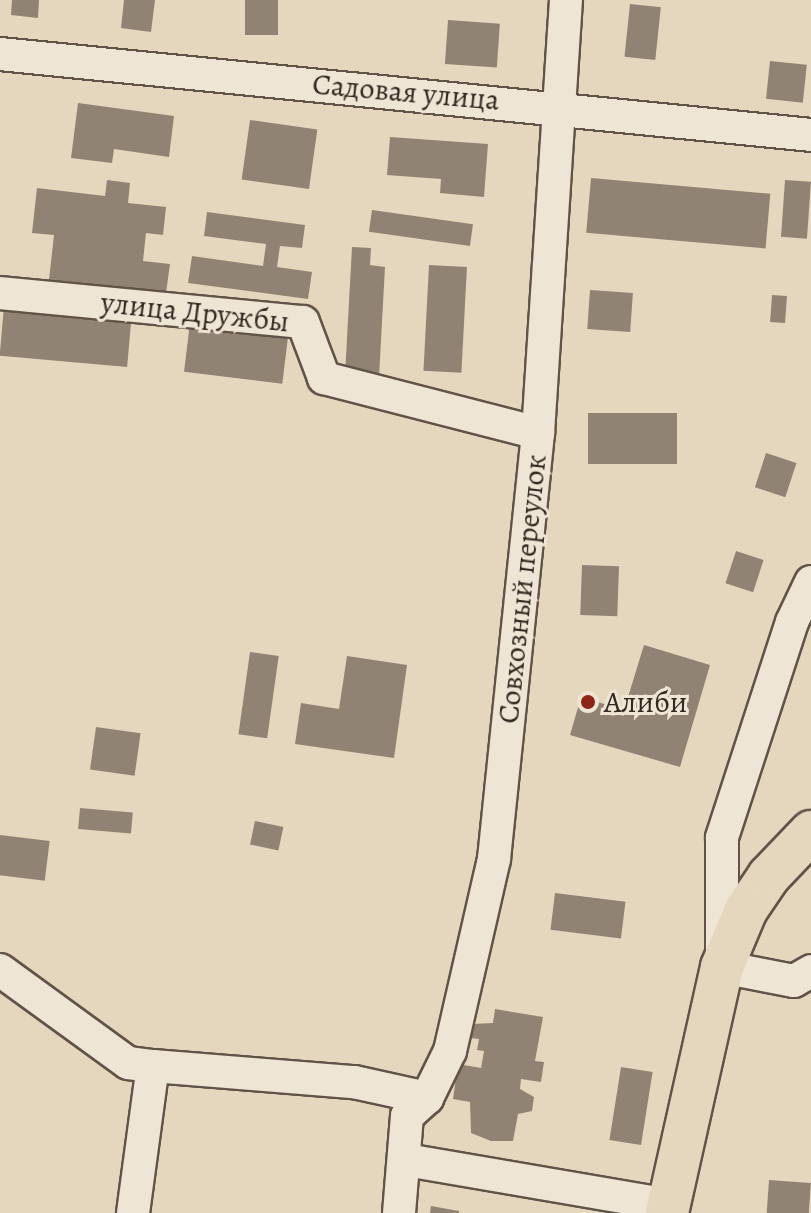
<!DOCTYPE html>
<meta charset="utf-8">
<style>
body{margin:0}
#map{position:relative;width:811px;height:1213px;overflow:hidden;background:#e5d7be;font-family:Alegreya,serif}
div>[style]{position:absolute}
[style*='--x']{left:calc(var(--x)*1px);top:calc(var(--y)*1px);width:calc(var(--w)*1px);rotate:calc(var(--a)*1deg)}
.building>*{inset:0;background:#918373;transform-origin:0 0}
.roads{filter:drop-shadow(2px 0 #615348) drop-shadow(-2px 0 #615348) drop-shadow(0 2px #615348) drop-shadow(0 -2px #615348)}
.minor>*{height:32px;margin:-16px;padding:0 16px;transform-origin:16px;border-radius:16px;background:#eee5d5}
.major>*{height:42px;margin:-21px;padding:0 21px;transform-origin:21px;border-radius:21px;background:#e5d7be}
.dots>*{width:22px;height:22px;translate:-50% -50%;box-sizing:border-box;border:4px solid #eee5d5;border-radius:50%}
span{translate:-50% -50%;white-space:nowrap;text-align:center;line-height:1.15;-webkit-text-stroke:6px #eee5d5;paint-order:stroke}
.street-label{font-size:30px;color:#352721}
.poi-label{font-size:30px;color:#352721}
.left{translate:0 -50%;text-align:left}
</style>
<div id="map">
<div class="building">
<div style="clip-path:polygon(12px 0,39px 0,38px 18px,11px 15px)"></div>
<div style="clip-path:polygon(124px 0,155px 0,151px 32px,121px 28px)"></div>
<div style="left:245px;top:0;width:33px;height:35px"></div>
<div style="left:630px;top:4px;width:31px;height:53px;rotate:6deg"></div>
<div style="left:448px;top:20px;width:52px;height:44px;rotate:4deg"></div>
<div style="left:770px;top:61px;width:37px;height:38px;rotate:6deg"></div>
<div style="clip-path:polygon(78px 103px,174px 116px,169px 157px,114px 149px,112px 163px,71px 158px)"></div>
<div style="left:250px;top:120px;width:68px;height:60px;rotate:8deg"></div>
<div style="clip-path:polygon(390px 137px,488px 144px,484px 197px,440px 193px,441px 179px,387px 175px)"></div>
<div style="left:591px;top:178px;width:180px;height:55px;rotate:5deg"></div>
<div style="clip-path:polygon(107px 180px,130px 183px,128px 203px,166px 207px,163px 235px,146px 233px,143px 261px,170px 264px,166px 293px,49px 280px,54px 235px,32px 233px,37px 188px,105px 196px)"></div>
<div style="left:785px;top:180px;width:26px;height:57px;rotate:4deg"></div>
<div style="left:372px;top:210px;width:102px;height:22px;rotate:8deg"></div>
<div style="clip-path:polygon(207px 212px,305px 225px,302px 248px,280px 246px,277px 267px,312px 272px,308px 299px,188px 283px,192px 256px,263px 266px,266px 244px,204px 236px)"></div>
<div style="clip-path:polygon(352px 247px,371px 248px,370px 265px,385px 267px,379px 377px,345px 375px)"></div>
<div style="left:429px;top:265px;width:38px;height:106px;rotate:3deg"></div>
<div style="left:590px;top:290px;width:43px;height:39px;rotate:4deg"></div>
<div style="left:772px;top:295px;width:15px;height:27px;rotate:4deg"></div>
<div style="left:4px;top:306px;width:128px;height:50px;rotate:5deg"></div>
<div style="left:190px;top:323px;width:99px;height:49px;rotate:7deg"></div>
<div style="left:588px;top:413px;width:89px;height:51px"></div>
<div style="left:766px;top:453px;width:32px;height:36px;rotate:18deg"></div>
<div style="left:736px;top:551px;width:29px;height:34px;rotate:18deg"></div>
<div style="left:582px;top:565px;width:37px;height:50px;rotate:2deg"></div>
<div style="clip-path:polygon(644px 645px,710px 665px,680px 767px,570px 735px,581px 697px,624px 710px)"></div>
<div style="left:250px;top:652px;width:29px;height:83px;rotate:8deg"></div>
<div style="clip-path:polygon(347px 656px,407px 665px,394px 758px,295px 744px,301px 703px,339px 709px)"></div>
<div style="left:96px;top:727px;width:45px;height:43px;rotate:8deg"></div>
<div style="left:80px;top:808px;width:53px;height:21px;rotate:5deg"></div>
<div style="left:255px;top:821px;width:29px;height:24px;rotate:12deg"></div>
<div style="left:0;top:835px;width:50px;height:40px;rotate:7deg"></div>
<div style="left:555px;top:893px;width:71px;height:37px;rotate:7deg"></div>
<div style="clip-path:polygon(495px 1009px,543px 1017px,535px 1061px,544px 1062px,541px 1082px,521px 1079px,520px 1089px,534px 1097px,532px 1111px,518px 1114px,513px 1141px,491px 1141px,471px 1133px,470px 1102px,453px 1099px,458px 1064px,481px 1068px,484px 1051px,477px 1050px,479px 1039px,470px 1038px,472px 1024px,493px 1023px)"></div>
<div style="left:621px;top:1067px;width:32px;height:74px;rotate:9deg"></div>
<div style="left:769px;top:1180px;width:42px;height:33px;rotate:4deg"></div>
<div style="clip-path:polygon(431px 1206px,459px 1211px,459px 1213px,430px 1213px)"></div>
</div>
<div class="roads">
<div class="minor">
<div style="--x:0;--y:54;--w:815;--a:5.7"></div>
<div style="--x:0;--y:293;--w:304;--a:5.5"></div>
<div style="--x:303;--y:322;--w:60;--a:69.4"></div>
<div style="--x:324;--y:378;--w:221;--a:14.4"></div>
<div style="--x:811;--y:582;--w:44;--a:115.4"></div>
<div style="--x:792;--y:622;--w:227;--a:108"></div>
<div style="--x:722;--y:838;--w:129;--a:90"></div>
<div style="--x:722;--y:967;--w:73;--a:11"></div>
<div style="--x:794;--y:981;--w:20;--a:-30"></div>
<div style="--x:0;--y:970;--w:158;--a:36"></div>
<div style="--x:128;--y:1063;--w:25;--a:7"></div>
<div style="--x:406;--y:1160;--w:267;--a:9.7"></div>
<div style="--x:133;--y:1213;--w:148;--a:-82.3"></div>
<div style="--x:153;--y:1066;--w:202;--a:4.6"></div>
<div style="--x:354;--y:1082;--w:75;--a:12.4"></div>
<div style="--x:399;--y:1213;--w:97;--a:-85.3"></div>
<div style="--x:407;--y:1116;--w:27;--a:-42"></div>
<div style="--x:427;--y:1098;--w:52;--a:-63.9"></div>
<div style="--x:450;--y:1051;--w:197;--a:-77.1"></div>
<div style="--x:494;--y:859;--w:428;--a:-84.1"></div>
<div style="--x:538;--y:433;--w:434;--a:-86.3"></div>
</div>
<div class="major">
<div style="--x:667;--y:1213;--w:252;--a:-77.4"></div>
<div style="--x:722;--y:967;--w:62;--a:-67.2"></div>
<div style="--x:746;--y:910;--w:41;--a:-55.9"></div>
<div style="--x:769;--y:876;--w:61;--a:-46.3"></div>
</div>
</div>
<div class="dots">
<div style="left:588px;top:702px;background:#8f2418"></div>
</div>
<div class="street-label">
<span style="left:406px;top:92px;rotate:5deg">Садовая улица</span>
<span style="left:195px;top:312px;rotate:6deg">улица Дружбы</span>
<span style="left:522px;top:589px;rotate:-84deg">Совхозный переулок</span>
</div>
<div class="poi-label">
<span class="left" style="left:604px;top:702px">Алиби</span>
</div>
</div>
